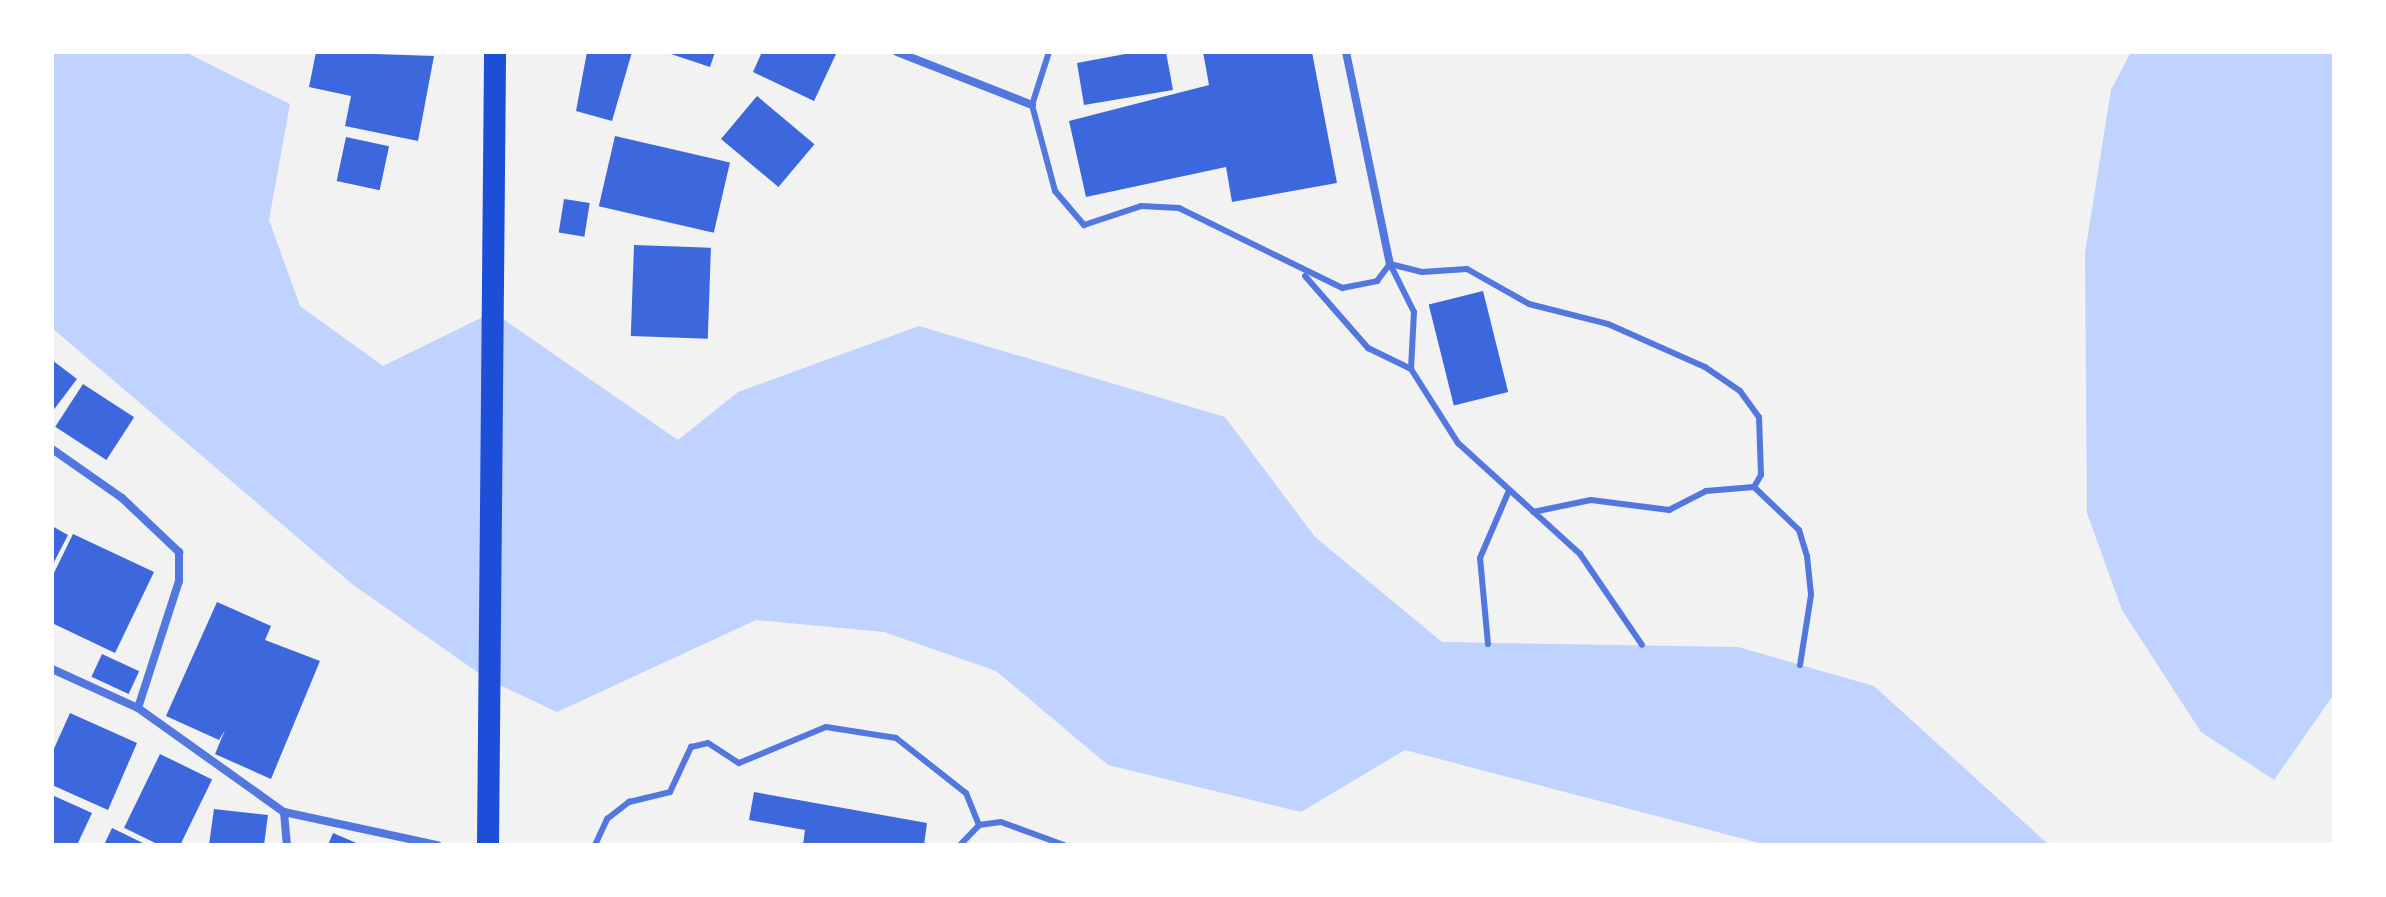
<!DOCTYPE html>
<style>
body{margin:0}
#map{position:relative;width:2386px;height:897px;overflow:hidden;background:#f2f2f2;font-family:"Open Sans",sans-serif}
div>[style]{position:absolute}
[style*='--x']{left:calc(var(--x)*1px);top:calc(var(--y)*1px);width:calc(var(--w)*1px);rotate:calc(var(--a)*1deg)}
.water>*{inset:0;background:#bfd3fe}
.building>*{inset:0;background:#3d67dc;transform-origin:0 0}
.service>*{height:6px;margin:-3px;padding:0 3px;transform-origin:3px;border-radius:3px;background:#5277de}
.minor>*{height:8px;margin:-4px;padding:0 4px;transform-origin:4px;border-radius:4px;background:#5277de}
.trunk>*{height:22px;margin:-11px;padding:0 11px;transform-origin:11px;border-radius:11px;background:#1d4ed8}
span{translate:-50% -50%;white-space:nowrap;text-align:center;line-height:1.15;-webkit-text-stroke:7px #fff;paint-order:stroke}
.frame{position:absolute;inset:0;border:54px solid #fff;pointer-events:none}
</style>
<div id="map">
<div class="water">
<div style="clip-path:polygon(52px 52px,185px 52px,290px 104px,269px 220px,300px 306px,383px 366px,493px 312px,678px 440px,738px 392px,919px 326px,1225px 417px,1315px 537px,1442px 642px,1738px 647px,1874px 686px,2049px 845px,1767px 845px,1405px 750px,1301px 812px,1108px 765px,996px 671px,884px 632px,756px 620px,557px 712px,487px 679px,352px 584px,52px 328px)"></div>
<div style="clip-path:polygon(2131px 52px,2334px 52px,2334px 694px,2274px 780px,2201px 732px,2122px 610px,2087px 513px,2085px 253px,2111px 90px)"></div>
</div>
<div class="building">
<div style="clip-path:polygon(316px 52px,434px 56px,418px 141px,345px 126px,351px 96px,309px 87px)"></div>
<div style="clip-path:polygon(587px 52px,632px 52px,612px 121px,576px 111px)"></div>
<div style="clip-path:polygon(665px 52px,715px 52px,710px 67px)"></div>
<div style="clip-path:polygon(762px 52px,837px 52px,814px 101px,753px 72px)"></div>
<div style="clip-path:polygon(1136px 52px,1166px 52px,1173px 90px,1084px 105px,1077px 63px)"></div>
<div style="clip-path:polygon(1203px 52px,1312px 52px,1337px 183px,1232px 202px,1226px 167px,1086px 197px,1069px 121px,1209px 85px)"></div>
<div style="left:757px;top:96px;width:75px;height:56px;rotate:40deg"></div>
<div style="left:615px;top:136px;width:118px;height:72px;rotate:13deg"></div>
<div style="left:346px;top:137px;width:44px;height:45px;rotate:12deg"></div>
<div style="left:564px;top:199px;width:26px;height:34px;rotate:9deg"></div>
<div style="left:634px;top:245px;width:77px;height:91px;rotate:2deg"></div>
<div style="left:1483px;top:291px;width:104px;height:56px;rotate:76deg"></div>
<div style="clip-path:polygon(52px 360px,77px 379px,52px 412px)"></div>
<div style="left:83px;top:384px;width:61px;height:51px;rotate:33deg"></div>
<div style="clip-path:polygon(52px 526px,68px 535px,52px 566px)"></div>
<div style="clip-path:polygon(73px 534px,154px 572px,115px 653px,52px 623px,52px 577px)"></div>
<div style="clip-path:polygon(217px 602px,271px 626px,265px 640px,320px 661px,271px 779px,215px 754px,225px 730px,219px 740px,166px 716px)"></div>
<div style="left:102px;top:654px;width:41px;height:25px;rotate:25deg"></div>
<div style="clip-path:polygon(70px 713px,137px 743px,108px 810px,52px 785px,52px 753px)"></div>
<div style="left:160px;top:754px;width:58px;height:82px;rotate:26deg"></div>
<div style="clip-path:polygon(754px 792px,927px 823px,924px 845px,803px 845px,805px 830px,749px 820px)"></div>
<div style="clip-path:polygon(52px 795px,92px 813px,77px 845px,52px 845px)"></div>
<div style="clip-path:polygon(214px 809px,268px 815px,264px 845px,209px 845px)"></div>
<div style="clip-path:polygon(112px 828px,147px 845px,104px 845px)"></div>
<div style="clip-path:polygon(333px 833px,361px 845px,328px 845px)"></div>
</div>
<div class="service">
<div style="--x:1049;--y:52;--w:56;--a:107.8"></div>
<div style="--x:1032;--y:105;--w:89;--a:75"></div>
<div style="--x:1055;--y:191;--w:45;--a:49.5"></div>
<div style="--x:1084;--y:225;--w:60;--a:-18.4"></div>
<div style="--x:1141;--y:206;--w:38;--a:3"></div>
<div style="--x:1179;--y:208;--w:182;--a:26.1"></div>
<div style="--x:1342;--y:288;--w:36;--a:-11"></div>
<div style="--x:1377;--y:281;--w:21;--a:-53"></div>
<div style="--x:1390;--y:264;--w:33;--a:14"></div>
<div style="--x:1422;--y:272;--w:45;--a:-3.8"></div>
<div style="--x:1467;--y:269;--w:71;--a:29.4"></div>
<div style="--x:1529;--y:304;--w:81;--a:14.2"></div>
<div style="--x:1608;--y:324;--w:106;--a:23.9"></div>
<div style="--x:1705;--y:367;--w:42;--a:34.4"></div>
<div style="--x:1740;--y:391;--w:32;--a:54"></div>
<div style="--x:1759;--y:417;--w:58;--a:88"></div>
<div style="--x:1761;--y:475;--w:14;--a:120"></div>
<div style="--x:1305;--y:276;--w:96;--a:48.8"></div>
<div style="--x:1368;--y:348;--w:48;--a:26"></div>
<div style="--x:1411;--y:369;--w:57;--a:-87"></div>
<div style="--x:1414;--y:312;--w:54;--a:-116.6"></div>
<div style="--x:1411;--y:369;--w:88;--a:57.6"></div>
<div style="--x:1458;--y:443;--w:165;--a:42.3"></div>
<div style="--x:1580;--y:554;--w:110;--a:55.7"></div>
<div style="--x:1533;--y:512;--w:59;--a:-11.7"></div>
<div style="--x:1591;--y:500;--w:79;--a:7.3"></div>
<div style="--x:1669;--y:510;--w:42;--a:-27.2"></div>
<div style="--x:1706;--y:491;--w:48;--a:-4.8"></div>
<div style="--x:1754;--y:487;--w:62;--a:43.7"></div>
<div style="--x:1799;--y:530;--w:27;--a:73"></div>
<div style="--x:1807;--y:556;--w:39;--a:84"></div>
<div style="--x:1811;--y:595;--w:71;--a:98.9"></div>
<div style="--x:1488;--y:644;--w:86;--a:-95.3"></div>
<div style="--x:1480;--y:558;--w:71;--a:-66.7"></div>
<div style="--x:595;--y:845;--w:29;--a:-65"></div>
<div style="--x:607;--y:819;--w:28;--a:-38"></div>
<div style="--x:629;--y:802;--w:42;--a:-13.7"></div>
<div style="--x:670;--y:792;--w:50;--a:-65"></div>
<div style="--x:691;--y:747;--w:17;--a:-13"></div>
<div style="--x:708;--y:743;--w:37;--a:33"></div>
<div style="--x:739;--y:763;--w:94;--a:-22.5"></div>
<div style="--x:826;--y:727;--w:71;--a:8.9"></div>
<div style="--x:896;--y:738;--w:89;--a:38.2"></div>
<div style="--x:966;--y:793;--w:35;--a:68"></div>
<div style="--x:960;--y:845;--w:28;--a:-46"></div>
<div style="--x:979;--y:825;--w:22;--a:-8"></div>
<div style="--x:1001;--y:822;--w:67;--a:20.1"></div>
</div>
<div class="minor">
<div style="--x:897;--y:52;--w:145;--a:21.4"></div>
<div style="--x:1346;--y:52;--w:217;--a:78.3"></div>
<div style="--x:52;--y:449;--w:85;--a:35"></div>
<div style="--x:122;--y:498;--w:79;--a:43.5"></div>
<div style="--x:179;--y:552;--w:29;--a:90"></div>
<div style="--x:179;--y:581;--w:133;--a:107.9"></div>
<div style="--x:52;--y:669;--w:94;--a:24.4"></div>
<div style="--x:138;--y:708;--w:179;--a:35.5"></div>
<div style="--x:284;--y:812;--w:157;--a:12.2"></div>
<div style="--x:284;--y:812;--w:33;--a:85"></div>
</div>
<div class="trunk">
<div style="--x:488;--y:845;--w:793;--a:-89.49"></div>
</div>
<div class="frame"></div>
</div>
